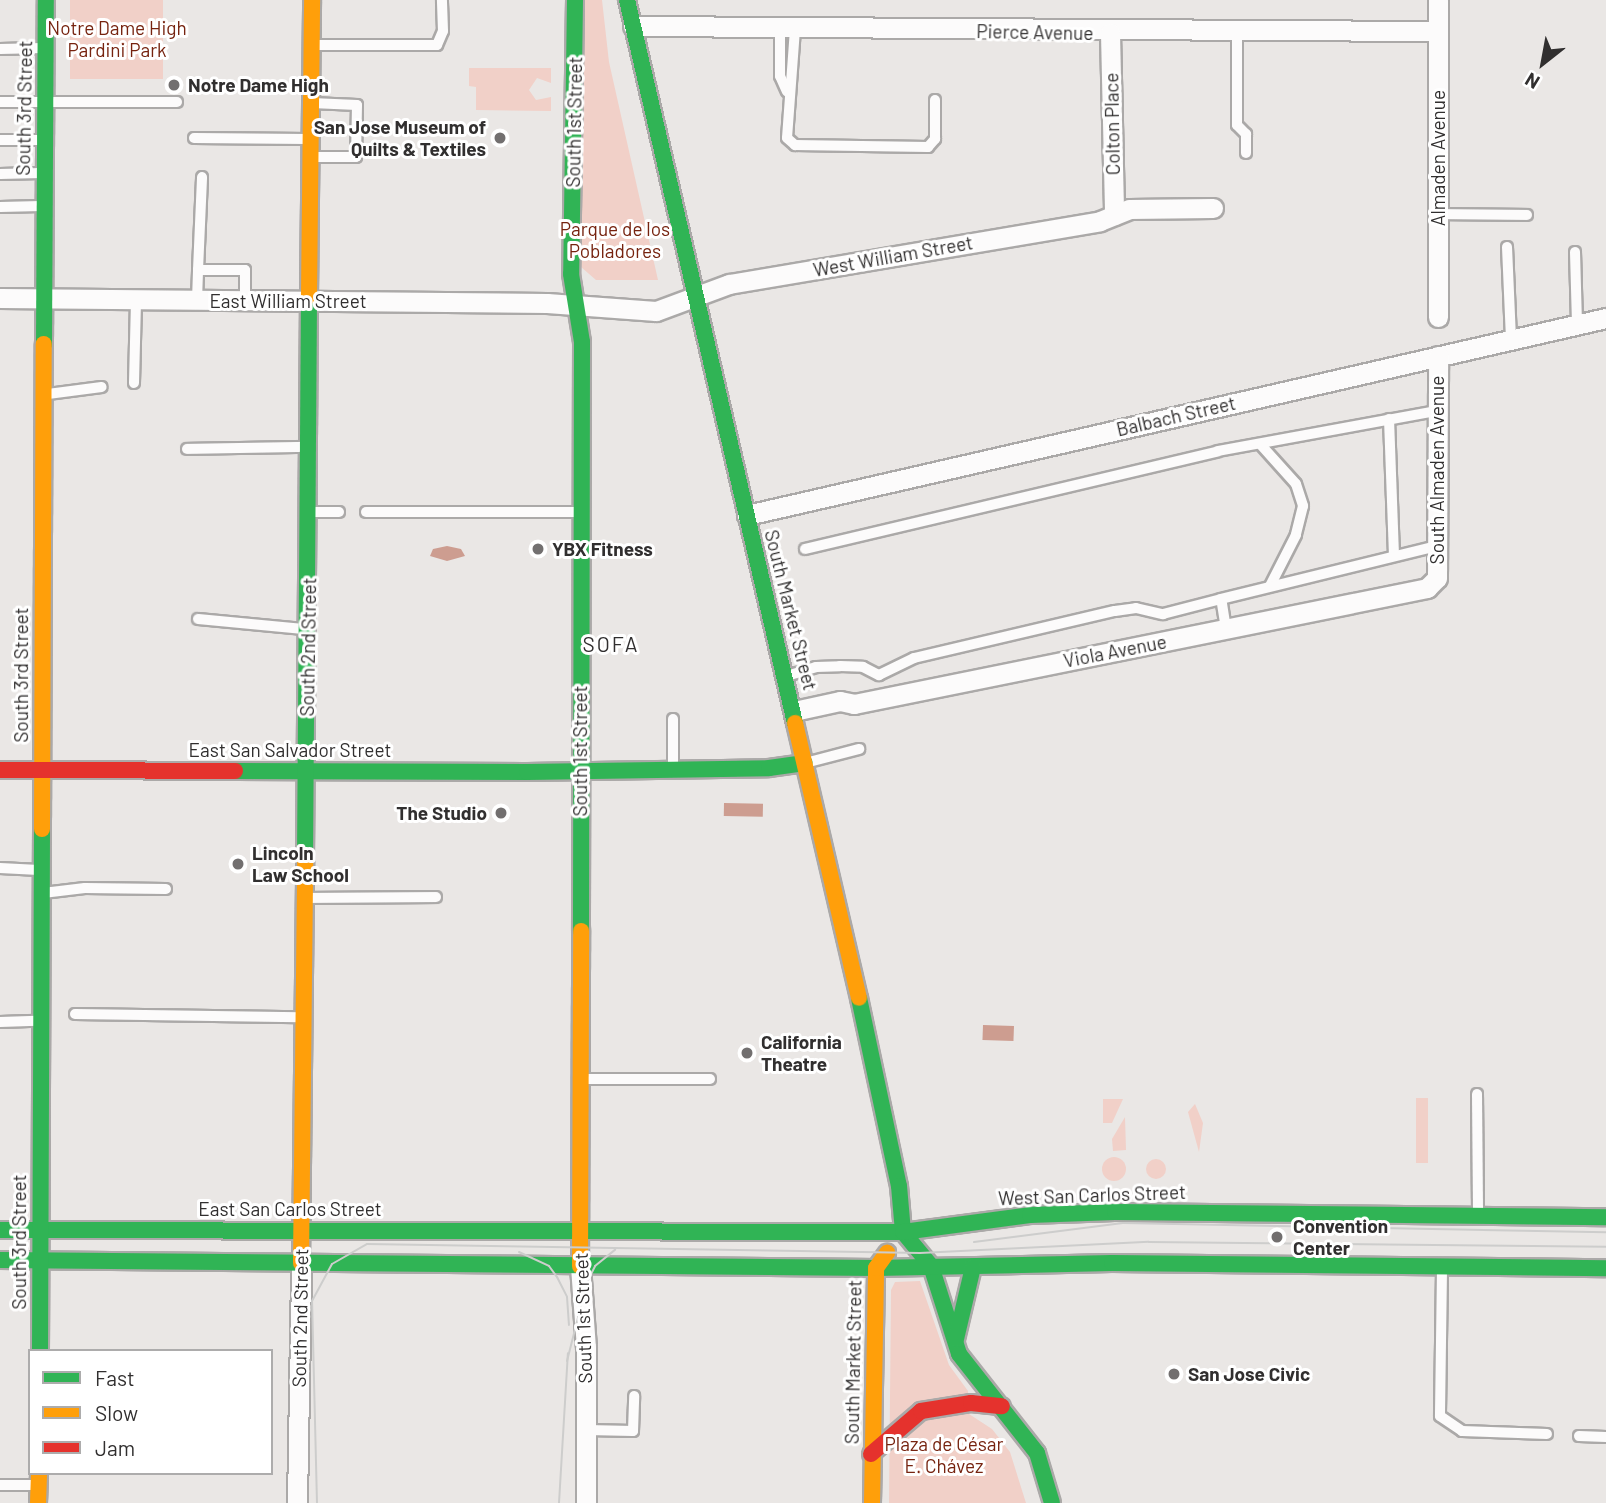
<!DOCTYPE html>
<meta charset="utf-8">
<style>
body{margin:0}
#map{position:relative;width:1606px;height:1503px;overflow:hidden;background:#eae7e5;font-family:Barlow,sans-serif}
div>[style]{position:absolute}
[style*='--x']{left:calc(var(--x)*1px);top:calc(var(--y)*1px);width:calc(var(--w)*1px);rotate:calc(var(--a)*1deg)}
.green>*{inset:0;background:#f1d0c8;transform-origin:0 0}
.round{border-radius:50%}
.water>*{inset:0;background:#cd9d90;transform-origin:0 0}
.roads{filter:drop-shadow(2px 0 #aba9a8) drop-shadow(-2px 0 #aba9a8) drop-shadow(0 2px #aba9a8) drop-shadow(0 -2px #aba9a8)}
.lane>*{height:10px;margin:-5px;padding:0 5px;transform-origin:5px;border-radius:5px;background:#fcfbfb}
.street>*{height:19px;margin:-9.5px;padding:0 9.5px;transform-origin:9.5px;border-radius:9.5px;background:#fcfbfb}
.fast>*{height:16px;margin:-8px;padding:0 8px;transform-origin:8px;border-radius:8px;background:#30b455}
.slow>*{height:16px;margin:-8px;padding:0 8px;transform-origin:8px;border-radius:8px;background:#ff9f0a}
.jam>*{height:16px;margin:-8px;padding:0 8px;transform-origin:8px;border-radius:8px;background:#e5322d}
.tram>*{height:2px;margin:-1px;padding:0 1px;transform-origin:1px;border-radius:1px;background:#cdcdcc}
.dots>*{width:19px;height:19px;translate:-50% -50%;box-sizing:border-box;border:4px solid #fff;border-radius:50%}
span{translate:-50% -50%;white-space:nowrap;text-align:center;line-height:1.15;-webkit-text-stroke:6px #fff;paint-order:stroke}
.park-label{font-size:19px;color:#76230f}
.street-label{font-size:19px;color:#312f2f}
.poi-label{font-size:19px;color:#312f2f;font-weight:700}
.left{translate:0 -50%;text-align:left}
.right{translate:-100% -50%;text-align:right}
.neighbourhood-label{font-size:21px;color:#312f2f;letter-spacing:2px}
.legend{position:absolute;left:28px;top:1349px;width:245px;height:126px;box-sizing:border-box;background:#fff;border:2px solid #adacac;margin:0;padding:9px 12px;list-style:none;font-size:21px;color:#312f2f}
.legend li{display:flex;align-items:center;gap:14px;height:35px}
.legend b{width:35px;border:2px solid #adacac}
.north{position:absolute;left:1508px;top:28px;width:70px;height:70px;-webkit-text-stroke:5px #fff;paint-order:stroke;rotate:211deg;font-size:19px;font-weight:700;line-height:28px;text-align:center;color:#312f2f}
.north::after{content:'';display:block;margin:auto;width:24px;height:32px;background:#312f2f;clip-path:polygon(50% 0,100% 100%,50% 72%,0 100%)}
</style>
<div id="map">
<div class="green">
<div style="left:70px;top:0;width:93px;height:79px"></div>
<div style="clip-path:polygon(583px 0,602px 0,609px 62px,658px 280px,596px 280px,581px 267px)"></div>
<div style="clip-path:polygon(469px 68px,551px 68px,551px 83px,537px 78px,529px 90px,536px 100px,551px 97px,551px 111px,476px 110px,476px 87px,469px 86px)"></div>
<div style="left:1416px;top:1098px;width:12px;height:65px"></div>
<div style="clip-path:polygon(1103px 1099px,1123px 1099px,1112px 1123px,1103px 1123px)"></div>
<div style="clip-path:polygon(1195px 1104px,1203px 1123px,1199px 1152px,1188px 1112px)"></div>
<div style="clip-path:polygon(1125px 1117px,1126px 1150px,1113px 1151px,1112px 1139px)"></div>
<div class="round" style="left:1102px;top:1157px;width:24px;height:24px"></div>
<div class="round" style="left:1146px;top:1159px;width:20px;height:20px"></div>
<div style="clip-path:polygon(920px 1281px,949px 1365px,968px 1391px,969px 1414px,992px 1429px,1010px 1452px,1026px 1503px,889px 1503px,891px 1290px,895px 1282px)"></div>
</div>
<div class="water">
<div style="clip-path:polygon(447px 546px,461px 549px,465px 556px,447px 561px,430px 556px,433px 549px)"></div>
<div style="left:724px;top:803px;width:39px;height:13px;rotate:1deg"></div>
<div style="left:983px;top:1025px;width:31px;height:15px;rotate:2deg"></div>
</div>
<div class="roads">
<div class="lane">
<div style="--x:780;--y:28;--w:48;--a:90"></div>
<div style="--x:780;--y:76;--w:17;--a:66"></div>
<div style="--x:795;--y:29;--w:109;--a:94.2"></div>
<div style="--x:787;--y:138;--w:11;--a:41"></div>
<div style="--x:795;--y:145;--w:133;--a:0.9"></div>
<div style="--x:928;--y:147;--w:11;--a:-49"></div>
<div style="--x:935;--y:139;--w:39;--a:-90"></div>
<div style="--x:1237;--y:32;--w:93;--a:90"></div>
<div style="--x:1237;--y:125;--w:13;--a:45"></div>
<div style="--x:1246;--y:134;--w:19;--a:90"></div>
<div style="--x:315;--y:45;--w:122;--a:0"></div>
<div style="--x:437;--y:45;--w:15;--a:-67"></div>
<div style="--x:443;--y:31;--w:31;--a:-92"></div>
<div style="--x:0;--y:49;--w:43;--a:-1.3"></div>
<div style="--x:0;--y:102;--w:177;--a:0"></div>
<div style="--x:312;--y:103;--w:45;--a:2.5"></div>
<div style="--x:357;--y:105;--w:52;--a:91.1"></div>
<div style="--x:356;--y:157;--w:42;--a:180"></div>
<div style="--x:194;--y:138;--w:113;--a:0.5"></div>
<div style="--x:0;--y:140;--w:45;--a:0"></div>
<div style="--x:0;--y:174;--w:41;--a:-1.4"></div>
<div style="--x:0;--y:207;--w:41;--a:-1.4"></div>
<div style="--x:1438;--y:214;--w:89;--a:0.6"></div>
<div style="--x:1507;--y:247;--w:93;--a:87.5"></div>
<div style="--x:1575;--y:252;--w:73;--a:88.4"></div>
<div style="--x:198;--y:270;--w:93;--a:-87.5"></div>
<div style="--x:197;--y:300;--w:30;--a:-88"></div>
<div style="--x:198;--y:270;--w:47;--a:0"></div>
<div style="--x:245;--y:270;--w:30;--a:90"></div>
<div style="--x:134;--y:383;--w:84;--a:-88.6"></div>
<div style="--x:48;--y:394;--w:54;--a:-7.4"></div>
<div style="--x:1389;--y:419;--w:137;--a:87.9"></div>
<div style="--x:1261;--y:445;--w:52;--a:48.1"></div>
<div style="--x:1296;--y:484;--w:23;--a:72"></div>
<div style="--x:1303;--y:506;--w:30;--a:104"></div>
<div style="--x:1296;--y:535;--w:57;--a:117"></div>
<div style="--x:187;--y:449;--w:119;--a:-1"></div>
<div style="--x:311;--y:512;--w:28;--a:0"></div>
<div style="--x:366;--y:512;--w:212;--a:0"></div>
<div style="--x:805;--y:549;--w:424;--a:-13.3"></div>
<div style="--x:1218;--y:451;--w:223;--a:-10.4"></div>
<div style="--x:198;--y:619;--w:106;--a:5.4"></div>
<div style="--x:1226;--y:629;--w:30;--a:-99"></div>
<div style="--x:1221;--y:599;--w:222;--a:-13.8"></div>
<div style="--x:790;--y:675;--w:27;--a:-17"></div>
<div style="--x:816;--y:667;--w:24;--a:-2"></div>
<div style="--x:840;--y:666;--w:23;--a:2"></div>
<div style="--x:863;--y:667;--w:18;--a:27"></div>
<div style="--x:879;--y:675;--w:39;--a:-26"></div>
<div style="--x:914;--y:658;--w:206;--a:-13.2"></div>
<div style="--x:1115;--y:611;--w:21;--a:-8"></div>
<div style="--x:1136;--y:608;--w:28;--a:13"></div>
<div style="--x:1163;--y:614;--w:60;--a:-14.5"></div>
<div style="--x:673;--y:719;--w:48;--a:90"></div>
<div style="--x:809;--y:762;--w:52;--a:-14.6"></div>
<div style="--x:0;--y:868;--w:39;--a:3"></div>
<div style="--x:43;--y:893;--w:42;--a:-6.8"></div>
<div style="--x:85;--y:888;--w:81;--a:0.7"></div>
<div style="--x:307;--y:898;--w:129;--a:-0.4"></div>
<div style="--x:75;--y:1014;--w:225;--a:0.8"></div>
<div style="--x:0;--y:1022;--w:37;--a:-2"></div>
<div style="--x:581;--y:1079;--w:129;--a:0"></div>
<div style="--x:1477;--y:1094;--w:119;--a:89.5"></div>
<div style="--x:1442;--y:1270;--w:146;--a:90.8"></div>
<div style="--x:1440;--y:1416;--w:27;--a:34"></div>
<div style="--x:1462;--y:1431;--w:85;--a:2"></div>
<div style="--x:587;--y:1430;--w:46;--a:1.2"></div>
<div style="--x:633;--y:1431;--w:35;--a:-88"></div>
<div style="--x:1579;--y:1436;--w:27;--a:2"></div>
<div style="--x:0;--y:1485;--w:35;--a:0"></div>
</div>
<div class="street">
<div style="--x:633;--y:26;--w:805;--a:0.36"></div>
<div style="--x:1110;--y:33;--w:182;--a:88.7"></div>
<div style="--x:0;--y:298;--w:547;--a:0.52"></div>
<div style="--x:547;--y:303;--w:109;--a:4.2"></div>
<div style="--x:656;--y:311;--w:78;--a:-20.3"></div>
<div style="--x:729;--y:284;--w:376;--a:-9.6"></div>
<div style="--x:1100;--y:221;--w:31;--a:-22"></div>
<div style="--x:1129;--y:209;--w:84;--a:-0.7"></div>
<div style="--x:1438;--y:317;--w:317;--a:-90"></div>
<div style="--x:747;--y:515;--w:881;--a:-12.92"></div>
<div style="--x:794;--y:711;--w:47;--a:-12.3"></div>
<div style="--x:840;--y:701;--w:14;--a:12"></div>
<div style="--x:854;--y:704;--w:585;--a:-11.44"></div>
<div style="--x:1427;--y:588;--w:14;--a:-45"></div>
<div style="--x:1437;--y:578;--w:222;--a:-89.7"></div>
<div style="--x:580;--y:1266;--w:81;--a:85.8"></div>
<div style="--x:586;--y:1347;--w:156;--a:90"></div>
<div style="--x:297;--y:1503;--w:240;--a:-89"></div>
</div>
<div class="fast">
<div style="--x:575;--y:0;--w:274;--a:90.8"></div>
<div style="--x:571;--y:274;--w:69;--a:80.8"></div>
<div style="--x:582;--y:342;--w:589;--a:90.1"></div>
<div style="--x:627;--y:0;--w:742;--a:76.92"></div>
<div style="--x:44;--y:344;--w:344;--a:-89.7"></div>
<div style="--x:235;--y:771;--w:292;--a:0.2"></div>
<div style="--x:527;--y:772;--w:242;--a:-0.9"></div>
<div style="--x:769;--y:768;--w:36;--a:-8"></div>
<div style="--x:305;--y:858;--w:562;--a:-89.59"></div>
<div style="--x:859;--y:998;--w:192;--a:78"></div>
<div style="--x:899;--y:1186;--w:46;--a:85"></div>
<div style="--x:903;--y:1232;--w:44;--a:50.5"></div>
<div style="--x:931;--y:1266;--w:92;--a:72.3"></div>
<div style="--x:959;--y:1354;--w:126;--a:51.8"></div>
<div style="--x:1037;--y:1453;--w:52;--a:73.3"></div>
<div style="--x:0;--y:1230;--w:903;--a:0.13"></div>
<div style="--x:903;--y:1232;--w:128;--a:-7.6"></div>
<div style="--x:1030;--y:1215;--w:85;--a:-2"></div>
<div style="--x:1115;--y:1212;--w:491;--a:0.6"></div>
<div style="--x:0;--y:1260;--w:876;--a:0.52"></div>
<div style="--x:876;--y:1268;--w:236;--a:-1.2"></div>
<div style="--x:1112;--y:1263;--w:494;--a:0.6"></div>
<div style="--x:956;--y:1339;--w:74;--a:-76.7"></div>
<div style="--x:40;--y:1351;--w:522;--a:-89.78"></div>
</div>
<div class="slow">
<div style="--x:309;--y:296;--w:296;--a:-89.4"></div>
<div style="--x:795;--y:723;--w:282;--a:76.9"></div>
<div style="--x:42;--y:829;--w:485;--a:-89.8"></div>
<div style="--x:301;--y:1263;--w:405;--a:-89.4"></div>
<div style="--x:580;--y:1266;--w:335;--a:-89.8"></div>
<div style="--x:38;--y:1503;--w:30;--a:-88"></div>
<div style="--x:872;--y:1503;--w:235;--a:-89"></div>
<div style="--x:876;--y:1268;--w:19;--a:-54"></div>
</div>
<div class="jam">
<div style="--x:0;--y:770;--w:235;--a:0.2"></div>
<div style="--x:871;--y:1454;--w:66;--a:-40.7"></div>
<div style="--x:921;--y:1411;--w:51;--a:-9.1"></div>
<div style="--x:971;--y:1403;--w:31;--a:6"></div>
</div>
</div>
<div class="tram">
<div style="--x:974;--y:1242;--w:150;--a:-7.3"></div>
<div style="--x:1123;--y:1223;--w:483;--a:1.1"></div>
<div style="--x:519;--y:1252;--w:33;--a:25"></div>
<div style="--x:549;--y:1266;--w:14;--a:54"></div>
<div style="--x:557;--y:1277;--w:22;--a:63"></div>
<div style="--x:567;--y:1297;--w:28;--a:86"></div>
<div style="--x:567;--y:1361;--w:81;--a:-75.8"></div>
<div style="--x:587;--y:1282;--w:18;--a:-63"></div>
<div style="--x:595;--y:1266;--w:26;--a:-39"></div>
<div style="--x:317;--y:1503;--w:202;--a:-91.4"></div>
<div style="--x:312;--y:1301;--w:42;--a:-61.6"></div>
<div style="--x:332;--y:1264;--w:40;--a:-29.7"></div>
<div style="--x:367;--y:1244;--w:553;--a:0.93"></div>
<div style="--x:920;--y:1253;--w:229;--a:-2.8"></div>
<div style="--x:1149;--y:1242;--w:457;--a:0.6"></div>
<div style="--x:559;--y:1503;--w:150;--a:-86.6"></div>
</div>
<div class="dots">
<div style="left:174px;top:85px;background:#726f6f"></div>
<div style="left:500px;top:138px;background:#726f6f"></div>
<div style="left:538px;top:549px;background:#726f6f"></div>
<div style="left:501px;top:813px;background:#726f6f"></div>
<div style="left:238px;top:864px;background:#726f6f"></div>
<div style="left:747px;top:1053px;background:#726f6f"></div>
<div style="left:1277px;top:1237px;background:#726f6f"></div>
<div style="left:1174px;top:1374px;background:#726f6f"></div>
</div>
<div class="park-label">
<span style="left:117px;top:39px">Notre Dame High<br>Pardini Park</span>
<span style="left:615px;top:240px">Parque de los<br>Pobladores</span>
<span style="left:944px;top:1455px">Plaza de César<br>E. Chávez</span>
</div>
<div class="street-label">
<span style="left:1035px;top:32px;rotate:1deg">Pierce Avenue</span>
<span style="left:24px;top:108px;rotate:-89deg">South 3rd Street</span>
<span style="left:574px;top:122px;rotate:-89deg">South 1st Street</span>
<span style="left:1112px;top:124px;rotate:-91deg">Colton Place</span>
<span style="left:1438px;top:158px;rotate:-90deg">Almaden Avenue</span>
<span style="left:893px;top:256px;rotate:-10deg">West William Street</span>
<span style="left:288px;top:301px">East William Street</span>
<span style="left:1176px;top:416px;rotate:-13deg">Balbach Street</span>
<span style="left:1437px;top:470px;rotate:-90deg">South Almaden Avenue</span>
<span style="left:791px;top:610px;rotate:76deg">South Market Street</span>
<span style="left:308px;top:647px;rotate:-89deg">South 2nd Street</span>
<span style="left:1115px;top:651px;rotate:-11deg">Viola Avenue</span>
<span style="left:21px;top:675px;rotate:-90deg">South 3rd Street</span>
<span style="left:290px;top:750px">East San Salvador Street</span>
<span style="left:580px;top:751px;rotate:-90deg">South 1st Street</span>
<span style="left:1092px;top:1195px;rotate:-2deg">West San Carlos Street</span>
<span style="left:290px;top:1209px">East San Carlos Street</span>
<span style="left:19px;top:1242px;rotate:-90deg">South 3rd Street</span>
<span style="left:300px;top:1318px;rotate:-89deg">South 2nd Street</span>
<span style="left:583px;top:1318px;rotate:-92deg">South 1st Street</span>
<span style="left:853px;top:1362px;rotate:-89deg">South Market Street</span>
</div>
<div class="poi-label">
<span class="left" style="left:188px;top:85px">Notre Dame High</span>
<span class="right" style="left:486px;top:138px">San Jose Museum of<br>Quilts &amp; Textiles</span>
<span class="left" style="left:552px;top:549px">YBX Fitness</span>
<span class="right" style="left:487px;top:813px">The Studio</span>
<span class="left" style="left:252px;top:864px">Lincoln<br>Law School</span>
<span class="left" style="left:761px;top:1053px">California<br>Theatre</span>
<span class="left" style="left:1293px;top:1237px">Convention<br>Center</span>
<span class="left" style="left:1188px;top:1374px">San Jose Civic</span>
</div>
<div class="neighbourhood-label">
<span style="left:611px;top:644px">SOFA</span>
</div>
<ul class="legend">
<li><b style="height:9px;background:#30b455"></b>Fast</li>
<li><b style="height:9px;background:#ff9f0a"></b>Slow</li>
<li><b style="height:9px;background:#e5322d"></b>Jam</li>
</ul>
<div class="north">N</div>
</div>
